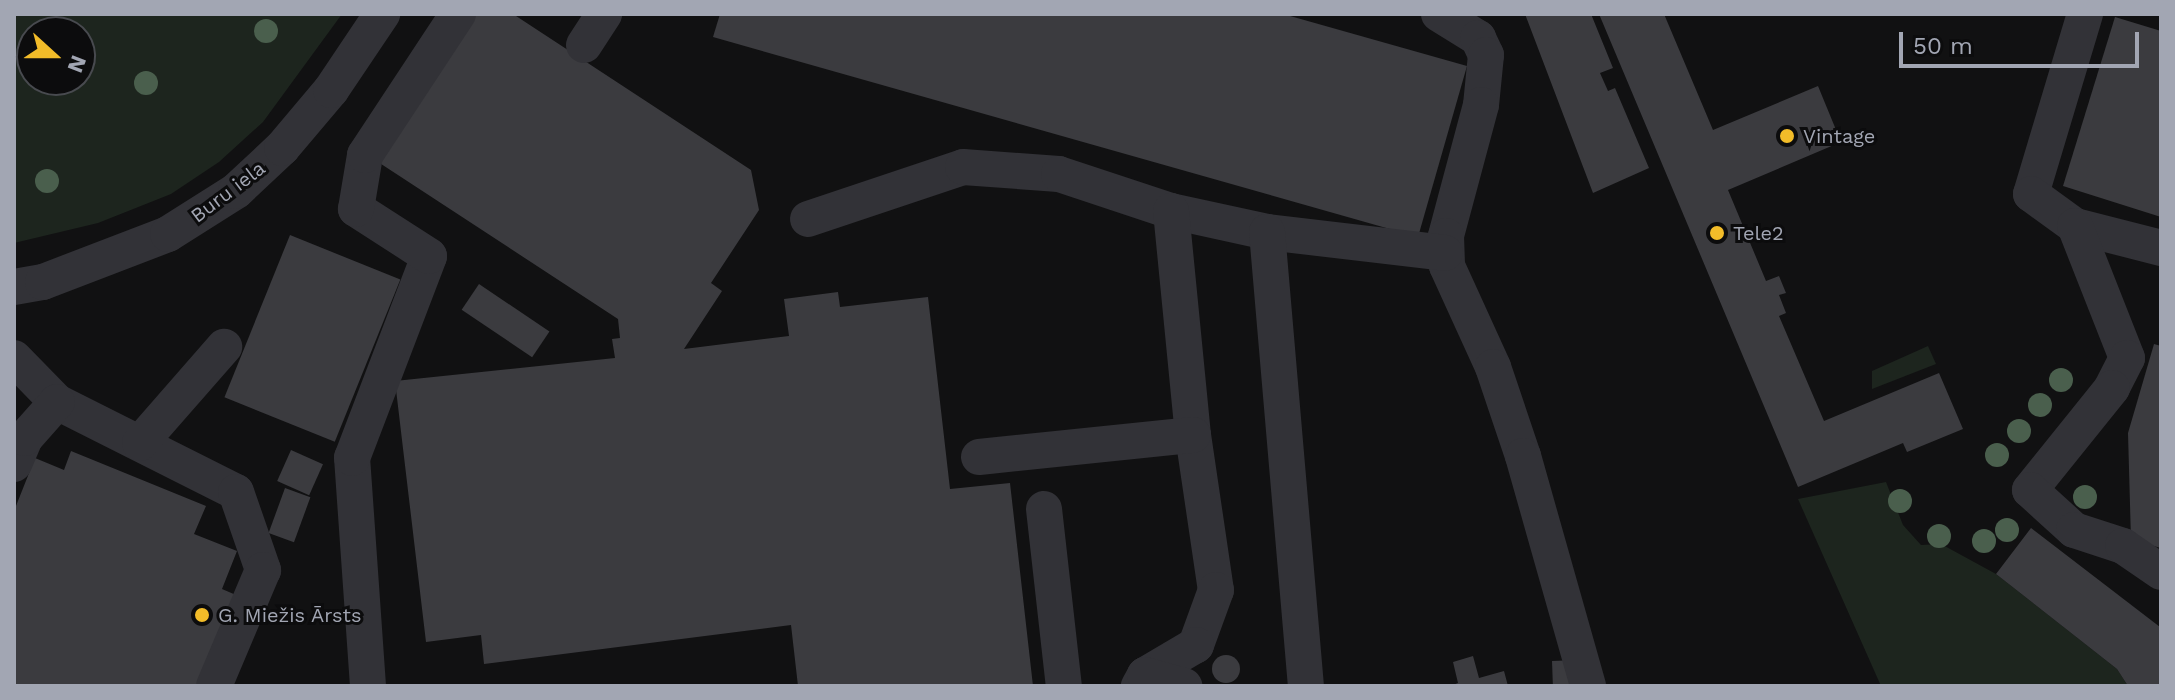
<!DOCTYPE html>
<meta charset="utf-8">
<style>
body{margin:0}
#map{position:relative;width:2175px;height:700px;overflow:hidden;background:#111112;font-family:"Work Sans",sans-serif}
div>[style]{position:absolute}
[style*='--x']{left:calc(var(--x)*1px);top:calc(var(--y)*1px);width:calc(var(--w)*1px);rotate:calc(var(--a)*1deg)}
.green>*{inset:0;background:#1d251e}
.building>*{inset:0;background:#3b3b3f;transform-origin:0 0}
.round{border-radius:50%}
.minor>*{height:36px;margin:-18px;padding:0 18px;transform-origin:18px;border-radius:18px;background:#323237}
.trees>*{width:24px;height:24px;margin:-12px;border-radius:50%;background:#4a5f4d}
.dots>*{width:22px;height:22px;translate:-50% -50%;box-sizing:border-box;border:4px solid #0c0c0d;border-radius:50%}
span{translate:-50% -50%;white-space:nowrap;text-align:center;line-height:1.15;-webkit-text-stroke:6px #0c0c0d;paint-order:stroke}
.poi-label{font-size:20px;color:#a2a6b3}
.left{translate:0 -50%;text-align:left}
.street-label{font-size:20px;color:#a2a6b3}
.frame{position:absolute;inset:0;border:16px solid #a2a6b3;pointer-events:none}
.north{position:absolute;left:16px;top:16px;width:80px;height:80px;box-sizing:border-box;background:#0c0c0d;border:2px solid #484a4f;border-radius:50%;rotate:111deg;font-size:22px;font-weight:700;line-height:32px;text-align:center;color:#a2a6b3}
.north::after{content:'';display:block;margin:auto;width:28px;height:36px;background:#f2bc29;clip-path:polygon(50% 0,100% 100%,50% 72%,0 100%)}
.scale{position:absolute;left:1899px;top:32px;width:240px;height:36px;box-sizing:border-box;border:4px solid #a2a6b3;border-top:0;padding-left:10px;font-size:24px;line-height:28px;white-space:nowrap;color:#a2a6b3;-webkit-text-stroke:6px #0c0c0d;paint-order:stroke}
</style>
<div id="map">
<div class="green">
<div style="clip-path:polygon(evenodd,14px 14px,342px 14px,263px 122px,219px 162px,171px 194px,98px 223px,14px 243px,14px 14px,32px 32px,80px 32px,80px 80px,32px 80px,32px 32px)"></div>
<div style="clip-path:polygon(1928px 346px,1936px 364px,1872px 389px,1872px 371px)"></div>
<div style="clip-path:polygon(1886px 482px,1903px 525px,1921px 545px,1941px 544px,1996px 574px,2117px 669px,2128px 686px,1881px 686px,1798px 499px)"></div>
</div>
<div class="building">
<div style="clip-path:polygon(471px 14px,513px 14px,751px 170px,759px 210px,711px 283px,722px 291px,684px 349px,789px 336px,784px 299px,838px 292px,840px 307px,928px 297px,950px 489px,1010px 483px,1033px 686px,798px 686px,791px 625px,484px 664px,481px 635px,426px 642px,395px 381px,615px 358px,612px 339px,620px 338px,618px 319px,375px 160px)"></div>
<div style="clip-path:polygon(720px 14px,1283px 14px,1467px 66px,1418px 237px,713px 37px)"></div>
<div style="clip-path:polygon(1525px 14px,1591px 14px,1613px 68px,1600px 73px,1608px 91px,1615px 88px,1649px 168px,1593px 193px)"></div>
<div style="clip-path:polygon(1599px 14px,1664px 14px,1713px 130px,1818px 86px,1841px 142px,1728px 190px,1766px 281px,1779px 276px,1786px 293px,1779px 295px,1786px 313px,1779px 316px,1824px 421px,1939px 373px,1963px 429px,1907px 452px,1903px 443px,1798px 487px)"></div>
<div style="clip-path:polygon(2115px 17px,2161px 31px,2161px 217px,2063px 186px)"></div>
<div style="left:290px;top:235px;width:119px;height:175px;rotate:22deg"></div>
<div style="left:479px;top:284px;width:85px;height:31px;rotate:34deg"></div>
<div style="clip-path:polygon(2154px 344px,2161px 346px,2161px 548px,2131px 540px,2128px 433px)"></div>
<div style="left:291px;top:450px;width:35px;height:34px;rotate:24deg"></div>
<div style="clip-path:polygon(71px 451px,206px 506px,194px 534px,237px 551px,222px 589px,236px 595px,199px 686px,14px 686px,14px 511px,35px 458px,64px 470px)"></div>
<div style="left:285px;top:488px;width:27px;height:48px;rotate:20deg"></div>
<div style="clip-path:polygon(2031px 528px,2160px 627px,2161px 686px,2128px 686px,2117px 669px,1996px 574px)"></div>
<div class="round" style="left:1212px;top:655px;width:28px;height:28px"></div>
<div style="clip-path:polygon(1473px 656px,1479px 678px,1504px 671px,1508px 686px,1450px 686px,1458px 683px,1453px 662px)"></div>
<div style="left:1578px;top:660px;width:26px;height:26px;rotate:88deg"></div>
</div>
<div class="minor">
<div style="--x:1439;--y:14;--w:46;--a:31.6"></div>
<div style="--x:1478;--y:38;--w:19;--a:65"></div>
<div style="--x:1486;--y:55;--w:50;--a:95.7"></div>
<div style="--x:1481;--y:105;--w:136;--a:105"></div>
<div style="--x:1446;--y:236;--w:30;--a:88"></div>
<div style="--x:1447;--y:266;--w:111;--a:65.5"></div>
<div style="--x:1493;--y:367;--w:94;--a:71.4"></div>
<div style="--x:1523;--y:456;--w:239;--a:74.2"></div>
<div style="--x:2085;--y:14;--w:188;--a:106.7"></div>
<div style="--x:2031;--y:194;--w:54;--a:36"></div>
<div style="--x:2075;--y:226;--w:89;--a:14.3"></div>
<div style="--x:584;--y:45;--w:37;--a:-57"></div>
<div style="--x:1171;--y:211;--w:98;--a:12.3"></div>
<div style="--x:1267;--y:232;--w:179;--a:6.7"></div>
<div style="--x:808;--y:219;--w:163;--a:-18.5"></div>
<div style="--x:963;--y:167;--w:96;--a:4.2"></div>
<div style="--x:1059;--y:174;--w:118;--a:18.3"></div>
<div style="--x:1171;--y:211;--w:225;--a:84.4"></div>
<div style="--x:1193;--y:435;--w:157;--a:81.6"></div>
<div style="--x:1216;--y:590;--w:59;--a:110"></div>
<div style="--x:1196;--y:645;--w:59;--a:149.5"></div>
<div style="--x:1145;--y:675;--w:13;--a:119"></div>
<div style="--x:2075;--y:226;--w:142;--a:68.5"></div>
<div style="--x:2127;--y:358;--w:34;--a:117"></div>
<div style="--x:2112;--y:388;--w:131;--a:128.8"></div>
<div style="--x:2030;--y:490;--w:59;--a:42.3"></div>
<div style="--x:2074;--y:530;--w:52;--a:18.1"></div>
<div style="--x:2123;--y:546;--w:46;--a:34.4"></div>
<div style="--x:1267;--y:232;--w:456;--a:85.1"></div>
<div style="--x:14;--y:287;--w:29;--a:-10"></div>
<div style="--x:43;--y:282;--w:134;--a:-21"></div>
<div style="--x:168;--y:234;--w:80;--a:-32.3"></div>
<div style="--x:236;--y:191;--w:63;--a:-43.1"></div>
<div style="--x:282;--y:148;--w:76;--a:-49.8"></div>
<div style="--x:331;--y:90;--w:92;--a:-56.1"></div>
<div style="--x:14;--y:358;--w:62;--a:45.7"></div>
<div style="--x:57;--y:402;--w:200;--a:26.7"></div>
<div style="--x:236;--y:492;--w:83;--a:70.9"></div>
<div style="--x:263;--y:570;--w:126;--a:112.9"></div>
<div style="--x:140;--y:443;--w:128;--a:-48.8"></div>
<div style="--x:979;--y:457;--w:215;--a:-5.9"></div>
<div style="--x:14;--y:464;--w:28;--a:-67"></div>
<div style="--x:25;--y:438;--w:48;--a:-48.4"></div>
<div style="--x:1044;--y:509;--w:178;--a:83.6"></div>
<div style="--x:1145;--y:675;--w:41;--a:15.8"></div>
<div style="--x:368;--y:686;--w:229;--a:-94"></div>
<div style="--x:352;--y:458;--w:216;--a:-69.1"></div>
<div style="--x:429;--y:256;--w:87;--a:-147.2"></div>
<div style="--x:356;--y:209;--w:55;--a:-80.5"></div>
<div style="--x:365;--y:155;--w:169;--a:-56.6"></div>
</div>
<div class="trees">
<div style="left:266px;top:31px"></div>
<div style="left:146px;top:83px"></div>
<div style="left:47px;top:181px"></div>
<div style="left:2061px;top:380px"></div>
<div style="left:2040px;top:405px"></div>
<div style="left:2019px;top:431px"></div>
<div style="left:1997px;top:455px"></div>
<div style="left:2085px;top:497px"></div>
<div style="left:1900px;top:501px"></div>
<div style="left:2007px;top:530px"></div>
<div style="left:1939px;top:536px"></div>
<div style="left:1984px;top:541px"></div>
</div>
<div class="dots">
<div style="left:1787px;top:136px;background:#f2bc29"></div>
<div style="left:1717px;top:233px;background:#f2bc29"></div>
<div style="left:202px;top:615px;background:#f2bc29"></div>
</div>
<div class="poi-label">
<span class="left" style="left:1803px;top:136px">Vintage</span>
<span class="left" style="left:1733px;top:233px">Tele2</span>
<span class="left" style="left:218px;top:615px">G. Miežis Ārsts</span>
</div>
<div class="street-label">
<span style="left:228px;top:192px;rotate:-37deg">Buru iela</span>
</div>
<div class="frame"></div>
<div class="north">N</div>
<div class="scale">50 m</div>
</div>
